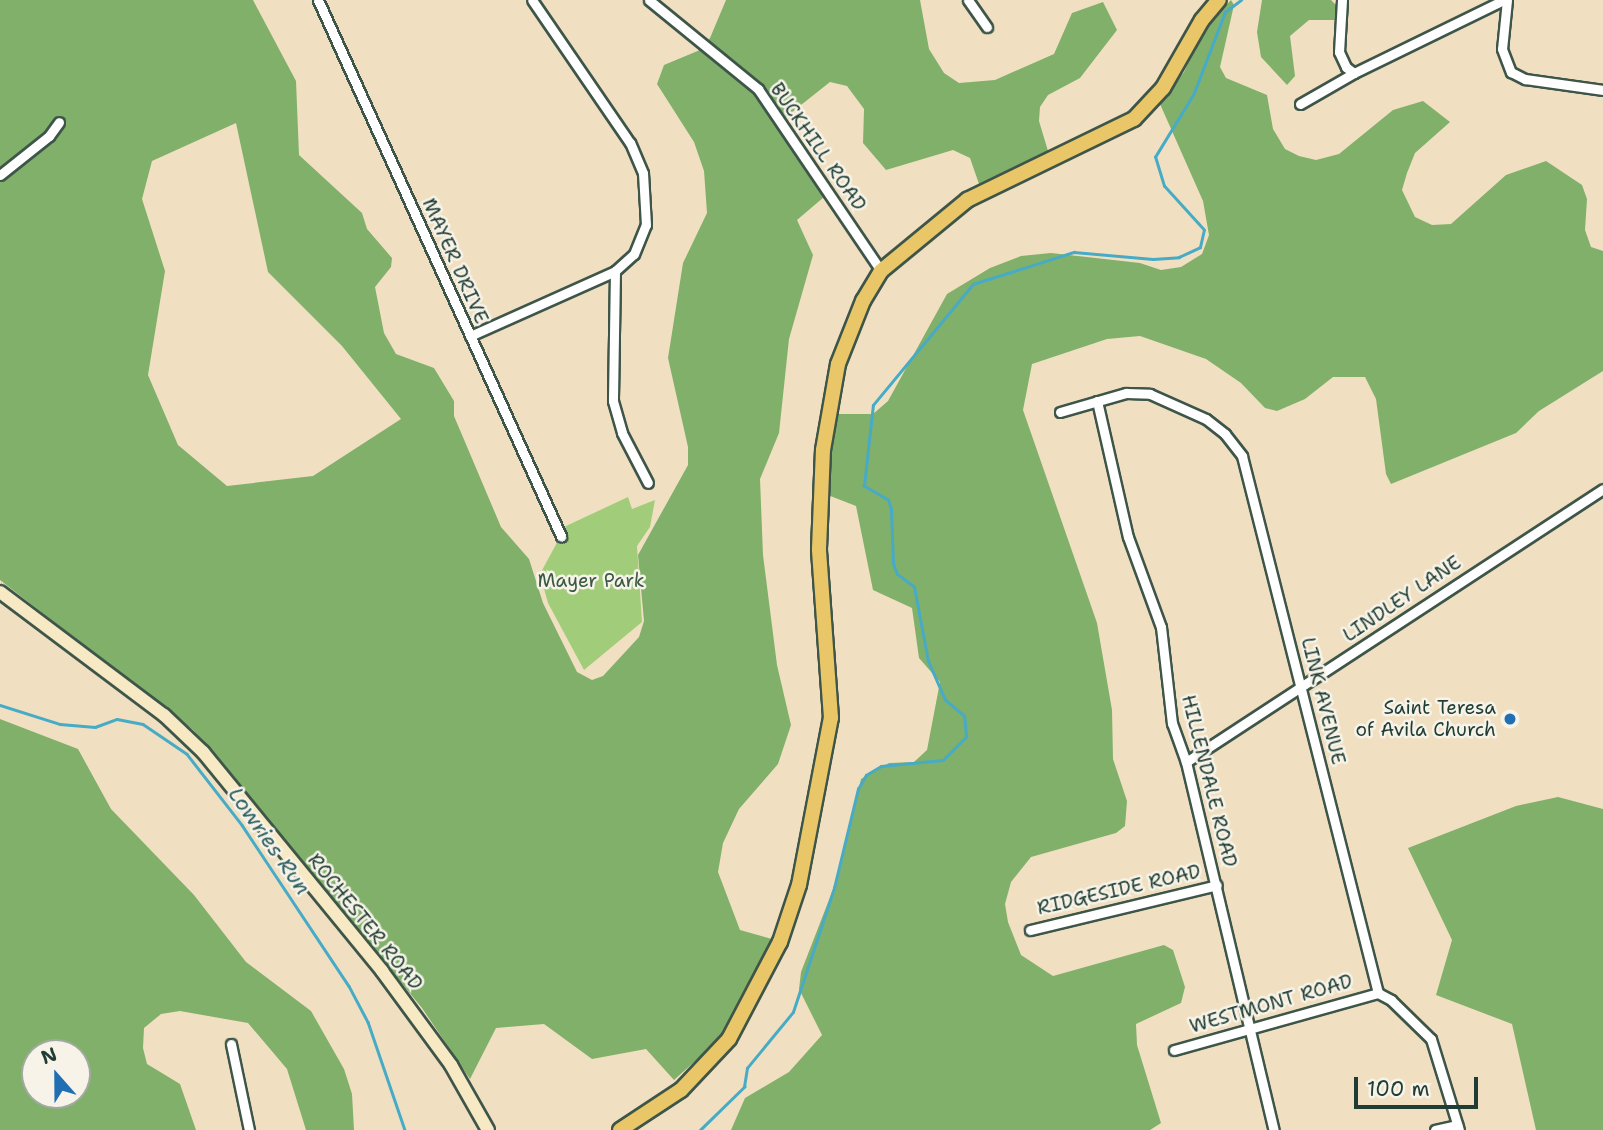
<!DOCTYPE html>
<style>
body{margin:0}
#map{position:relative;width:1603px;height:1130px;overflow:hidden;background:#f0e0c1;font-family:"Shantell Sans",sans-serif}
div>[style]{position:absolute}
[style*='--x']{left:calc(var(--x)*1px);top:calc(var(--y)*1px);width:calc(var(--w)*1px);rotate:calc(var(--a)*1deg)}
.green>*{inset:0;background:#a1cd7a}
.forest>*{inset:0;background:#80b06a}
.stream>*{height:2.5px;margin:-1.25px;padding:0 1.25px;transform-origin:1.25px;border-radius:1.25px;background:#47abc6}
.roads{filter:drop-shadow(2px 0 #3e5549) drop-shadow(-2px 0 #3e5549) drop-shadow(0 2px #3e5549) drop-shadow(0 -2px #3e5549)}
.street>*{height:9px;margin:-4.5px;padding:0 4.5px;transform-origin:4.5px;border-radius:4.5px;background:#fff}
.secondary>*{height:12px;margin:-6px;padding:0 6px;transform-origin:6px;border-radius:6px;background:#f6e9c3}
.primary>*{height:14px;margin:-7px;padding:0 7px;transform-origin:7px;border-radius:7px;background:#e9c769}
.dots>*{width:19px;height:19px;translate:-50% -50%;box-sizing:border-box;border:4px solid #f7f3e8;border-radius:50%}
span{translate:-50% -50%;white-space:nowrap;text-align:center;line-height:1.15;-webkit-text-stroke:5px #f7f3e8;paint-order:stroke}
.street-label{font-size:19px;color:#1f3d34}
.park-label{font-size:19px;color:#395a42}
.poi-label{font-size:19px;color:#1f3d34}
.right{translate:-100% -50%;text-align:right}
.water-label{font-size:21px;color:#2b5e60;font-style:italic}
.north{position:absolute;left:21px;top:1039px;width:70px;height:70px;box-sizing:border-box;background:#f7f3e8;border:2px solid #a1aaa0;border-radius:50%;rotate:339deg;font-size:19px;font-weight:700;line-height:28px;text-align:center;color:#1f3d34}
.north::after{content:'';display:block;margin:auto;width:24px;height:32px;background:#1f6fb2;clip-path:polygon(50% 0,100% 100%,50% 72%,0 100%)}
.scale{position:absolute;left:1354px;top:1077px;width:124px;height:32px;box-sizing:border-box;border:4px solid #1f3d34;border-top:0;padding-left:9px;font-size:21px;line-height:24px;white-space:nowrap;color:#1f3d34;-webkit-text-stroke:5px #f7f3e8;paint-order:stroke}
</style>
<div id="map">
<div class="green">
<div style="clip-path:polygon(628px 497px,632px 509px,655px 500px,650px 527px,637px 546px,642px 622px,584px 670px,548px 603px,540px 574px,566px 526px)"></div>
</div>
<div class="forest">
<div style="clip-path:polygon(evenodd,0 0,253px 0,296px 81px,299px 155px,362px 213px,367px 229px,392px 258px,391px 267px,375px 287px,384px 333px,396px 354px,434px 368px,454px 401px,454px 416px,501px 527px,529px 559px,543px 603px,577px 672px,592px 680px,603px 676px,639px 637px,644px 621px,638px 555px,688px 465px,688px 447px,668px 358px,683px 263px,707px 213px,704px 171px,694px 142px,657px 84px,664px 65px,700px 50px,710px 38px,726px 0,920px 0,929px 49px,944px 73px,959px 83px,995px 80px,1054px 54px,1072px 13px,1103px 2px,1117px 30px,1080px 78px,1048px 95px,1040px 107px,1039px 121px,1048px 151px,979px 184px,970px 158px,953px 150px,886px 170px,863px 143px,864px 109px,847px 86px,830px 82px,777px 124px,824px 197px,797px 220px,813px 255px,789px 339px,779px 433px,760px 479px,763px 555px,777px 665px,791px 725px,778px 764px,739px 809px,723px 843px,718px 872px,740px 930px,772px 939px,724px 1035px,674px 1080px,646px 1049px,592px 1059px,544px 1024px,496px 1028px,470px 1079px,422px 1008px,193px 730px,0 580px,0 0,236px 123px,268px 272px,342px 346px,401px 419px,313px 476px,227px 486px,178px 445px,148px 375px,165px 271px,142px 199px,152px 161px,236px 123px)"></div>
<div style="clip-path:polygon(1231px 0,1234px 5px,1220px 67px,1226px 78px,1267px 95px,1273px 129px,1285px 149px,1299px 156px,1316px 160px,1339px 154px,1393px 110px,1423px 101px,1450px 122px,1415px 153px,1407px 173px,1402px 190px,1415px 217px,1432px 225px,1451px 224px,1506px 175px,1546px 161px,1582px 185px,1587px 199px,1585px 230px,1591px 247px,1603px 251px,1603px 371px,1539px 411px,1516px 433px,1391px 484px,1386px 474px,1376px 399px,1365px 377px,1333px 377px,1305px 399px,1277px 411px,1265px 408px,1241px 383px,1206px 359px,1140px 336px,1107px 339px,1032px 364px,1023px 410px,1097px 623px,1112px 710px,1113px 759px,1127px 801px,1125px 826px,1116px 833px,1031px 857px,1011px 882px,1005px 904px,1008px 922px,1021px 955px,1053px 976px,1164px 945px,1173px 950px,1185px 987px,1181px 1003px,1136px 1024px,1137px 1045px,1161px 1123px,1150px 1130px,731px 1130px,745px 1098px,789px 1072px,822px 1035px,799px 989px,801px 972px,839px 874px,861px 779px,889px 763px,914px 762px,927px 750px,940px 682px,919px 658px,912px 608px,873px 590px,856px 506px,820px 492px,828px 414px,873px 414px,888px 401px,947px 294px,990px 268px,1021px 256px,1051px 253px,1140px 263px,1161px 270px,1181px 267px,1202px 254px,1209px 235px,1203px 201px,1160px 104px,1184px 72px,1206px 26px)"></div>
<div style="clip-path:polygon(1262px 0,1331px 0,1340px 9px,1339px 20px,1309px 20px,1290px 36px,1295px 76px,1287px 85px,1261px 57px,1257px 32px)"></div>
<div style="clip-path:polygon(evenodd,0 719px,78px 749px,111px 809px,194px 895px,246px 962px,311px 1011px,344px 1069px,352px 1094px,354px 1130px,306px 1130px,287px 1069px,248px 1023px,180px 1011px,161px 1014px,144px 1028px,143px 1048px,147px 1064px,180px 1084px,196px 1130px,0 1130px,0 719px,35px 1053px,77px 1053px,77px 1095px,35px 1095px,35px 1053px)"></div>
<div style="clip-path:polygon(1558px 797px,1603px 809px,1603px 1130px,1536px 1130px,1512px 1024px,1436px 995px,1452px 940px,1408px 848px,1516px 806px)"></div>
</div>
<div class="stream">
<div style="--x:0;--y:705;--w:63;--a:17.6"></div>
<div style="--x:60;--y:724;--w:35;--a:5"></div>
<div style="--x:95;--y:727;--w:23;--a:-20"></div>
<div style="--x:117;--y:719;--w:26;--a:11"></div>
<div style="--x:143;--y:724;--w:53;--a:34.3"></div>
<div style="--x:187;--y:754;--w:90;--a:52.2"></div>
<div style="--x:242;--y:825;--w:193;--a:56.4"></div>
<div style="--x:349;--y:986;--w:41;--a:62.2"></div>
<div style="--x:368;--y:1022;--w:114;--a:71.1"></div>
<div style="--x:700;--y:1130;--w:62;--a:-44.3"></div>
<div style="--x:744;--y:1087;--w:19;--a:-81"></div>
<div style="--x:747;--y:1068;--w:72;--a:-50.6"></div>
<div style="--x:793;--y:1012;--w:131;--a:-71.7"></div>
<div style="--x:834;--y:888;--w:102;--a:-76.4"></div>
<div style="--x:858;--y:789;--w:16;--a:-60"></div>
<div style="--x:866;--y:775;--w:17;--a:-31"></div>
<div style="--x:881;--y:766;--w:62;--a:-5.5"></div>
<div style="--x:943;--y:760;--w:33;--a:-45"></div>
<div style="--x:966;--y:737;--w:21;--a:-95"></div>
<div style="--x:964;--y:716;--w:25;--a:-140"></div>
<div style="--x:945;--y:700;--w:43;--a:-113.6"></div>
<div style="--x:928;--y:661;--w:75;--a:-100.7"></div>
<div style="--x:914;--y:587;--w:21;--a:-143"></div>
<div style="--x:897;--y:574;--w:11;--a:-112"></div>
<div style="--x:893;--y:564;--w:55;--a:-92.1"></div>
<div style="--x:891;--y:509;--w:9;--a:-108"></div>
<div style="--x:888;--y:500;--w:28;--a:-150"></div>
<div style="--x:864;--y:486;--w:81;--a:-83.7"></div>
<div style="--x:873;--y:405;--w:157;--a:-50.4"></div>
<div style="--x:973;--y:284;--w:106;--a:-17.6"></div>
<div style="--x:1074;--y:252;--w:79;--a:5.1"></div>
<div style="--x:1153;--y:259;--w:26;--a:-4"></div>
<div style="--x:1179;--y:257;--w:23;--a:-25"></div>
<div style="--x:1200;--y:247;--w:17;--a:-77"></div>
<div style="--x:1204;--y:230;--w:59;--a:-132.3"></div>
<div style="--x:1164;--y:186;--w:30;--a:-107"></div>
<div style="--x:1155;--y:157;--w:75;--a:-58.6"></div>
<div style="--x:1194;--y:93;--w:87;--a:-69.1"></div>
<div style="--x:1225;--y:12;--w:20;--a:-37"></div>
</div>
<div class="roads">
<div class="street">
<div style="--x:318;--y:0;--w:589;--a:65.61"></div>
<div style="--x:649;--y:0;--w:141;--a:39.2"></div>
<div style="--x:758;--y:89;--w:220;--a:55.9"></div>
<div style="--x:968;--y:0;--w:33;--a:55"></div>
<div style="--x:1342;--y:0;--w:52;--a:93.3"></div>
<div style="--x:1339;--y:52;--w:17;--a:65"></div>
<div style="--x:1346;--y:67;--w:10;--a:37"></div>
<div style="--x:1354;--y:73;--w:167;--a:-26"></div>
<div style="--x:1507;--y:0;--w:49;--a:95.8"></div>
<div style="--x:1502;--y:49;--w:25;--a:69"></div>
<div style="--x:1511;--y:72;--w:16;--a:27"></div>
<div style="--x:1525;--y:79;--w:79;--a:8"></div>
<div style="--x:1300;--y:104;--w:62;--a:-29.9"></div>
<div style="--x:0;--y:175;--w:63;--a:-38.5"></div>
<div style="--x:49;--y:136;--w:17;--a:-54"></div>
<div style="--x:615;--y:271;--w:130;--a:90.9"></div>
<div style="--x:613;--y:401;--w:33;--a:74"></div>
<div style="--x:622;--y:433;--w:56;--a:62.5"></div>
<div style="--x:470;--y:336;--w:159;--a:-24.1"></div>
<div style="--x:615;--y:271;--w:25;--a:-42"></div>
<div style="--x:634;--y:254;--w:31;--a:-68"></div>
<div style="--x:646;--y:225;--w:52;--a:-93.3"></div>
<div style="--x:643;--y:173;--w:33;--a:-113"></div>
<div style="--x:630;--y:143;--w:173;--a:-124.4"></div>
<div style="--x:1097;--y:401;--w:139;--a:77.2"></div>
<div style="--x:1128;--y:537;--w:96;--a:69.9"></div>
<div style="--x:1161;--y:627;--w:97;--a:83.5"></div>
<div style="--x:1172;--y:723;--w:41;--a:70.3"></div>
<div style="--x:1186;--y:762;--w:378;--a:76.6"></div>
<div style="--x:1060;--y:412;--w:69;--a:-16.1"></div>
<div style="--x:1126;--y:393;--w:24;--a:2"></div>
<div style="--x:1150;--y:394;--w:61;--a:24.1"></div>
<div style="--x:1206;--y:419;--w:24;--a:38"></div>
<div style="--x:1225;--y:434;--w:28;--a:52"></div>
<div style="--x:1242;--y:456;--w:554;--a:75.79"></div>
<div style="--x:1378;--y:993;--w:15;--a:28"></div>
<div style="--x:1391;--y:1000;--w:56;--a:44.3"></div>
<div style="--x:1431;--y:1039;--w:95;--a:72.9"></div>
<div style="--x:1186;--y:762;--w:498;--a:-33.2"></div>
<div style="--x:1030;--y:930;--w:192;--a:-13.5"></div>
<div style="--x:231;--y:1044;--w:88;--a:78.2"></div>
<div style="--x:1174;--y:1050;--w:212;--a:-15.6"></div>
<div style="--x:1435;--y:1130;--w:23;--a:-13"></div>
</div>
<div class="secondary">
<div style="--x:0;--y:592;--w:205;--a:36.9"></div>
<div style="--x:164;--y:715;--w:54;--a:43.5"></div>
<div style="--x:203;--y:752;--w:283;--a:50.7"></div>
<div style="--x:382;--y:971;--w:117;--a:53.7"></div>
<div style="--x:451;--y:1065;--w:75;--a:60.4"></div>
</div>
<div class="primary">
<div style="--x:620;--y:1130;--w:73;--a:-33.3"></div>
<div style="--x:681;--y:1090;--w:70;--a:-46.7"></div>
<div style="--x:729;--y:1039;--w:110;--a:-62.3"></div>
<div style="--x:780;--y:942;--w:60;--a:-71.6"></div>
<div style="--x:799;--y:885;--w:170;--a:-79.2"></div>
<div style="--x:831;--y:718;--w:169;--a:-94.1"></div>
<div style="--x:819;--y:549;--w:99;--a:-87.7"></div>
<div style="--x:823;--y:450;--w:87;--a:-80.1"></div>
<div style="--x:838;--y:364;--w:68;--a:-68.4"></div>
<div style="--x:863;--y:301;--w:35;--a:-59"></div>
<div style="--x:881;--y:271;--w:112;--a:-39.5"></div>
<div style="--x:967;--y:200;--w:186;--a:-25.9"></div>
<div style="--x:1134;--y:119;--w:42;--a:-46.9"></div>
<div style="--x:1163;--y:88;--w:78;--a:-60.2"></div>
<div style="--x:1202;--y:20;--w:26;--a:-50"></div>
</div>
</div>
<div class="dots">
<div style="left:1510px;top:719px;background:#1f6fb2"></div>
</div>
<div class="street-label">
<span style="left:818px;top:147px;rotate:55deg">BUCKHILL ROAD</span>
<span style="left:455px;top:261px;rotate:66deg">MAYER DRIVE</span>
<span style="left:1402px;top:599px;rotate:-34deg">LINDLEY LANE</span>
<span style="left:1323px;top:701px;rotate:76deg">LINK AVENUE</span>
<span style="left:1209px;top:781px;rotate:76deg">HILLENDALE ROAD</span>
<span style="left:1119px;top:890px;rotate:-13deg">RIDGESIDE ROAD</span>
<span style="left:365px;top:922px;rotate:51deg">ROCHESTER ROAD</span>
<span style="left:1271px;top:1004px;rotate:-16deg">WESTMONT ROAD</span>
</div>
<div class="park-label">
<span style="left:591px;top:581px">Mayer Park</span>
</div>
<div class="poi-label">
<span class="right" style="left:1496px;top:719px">Saint Teresa<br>of Avila Church</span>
</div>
<div class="water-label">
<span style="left:269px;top:841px;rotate:55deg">Lowries Run</span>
</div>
<div class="north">N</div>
<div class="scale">100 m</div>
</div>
